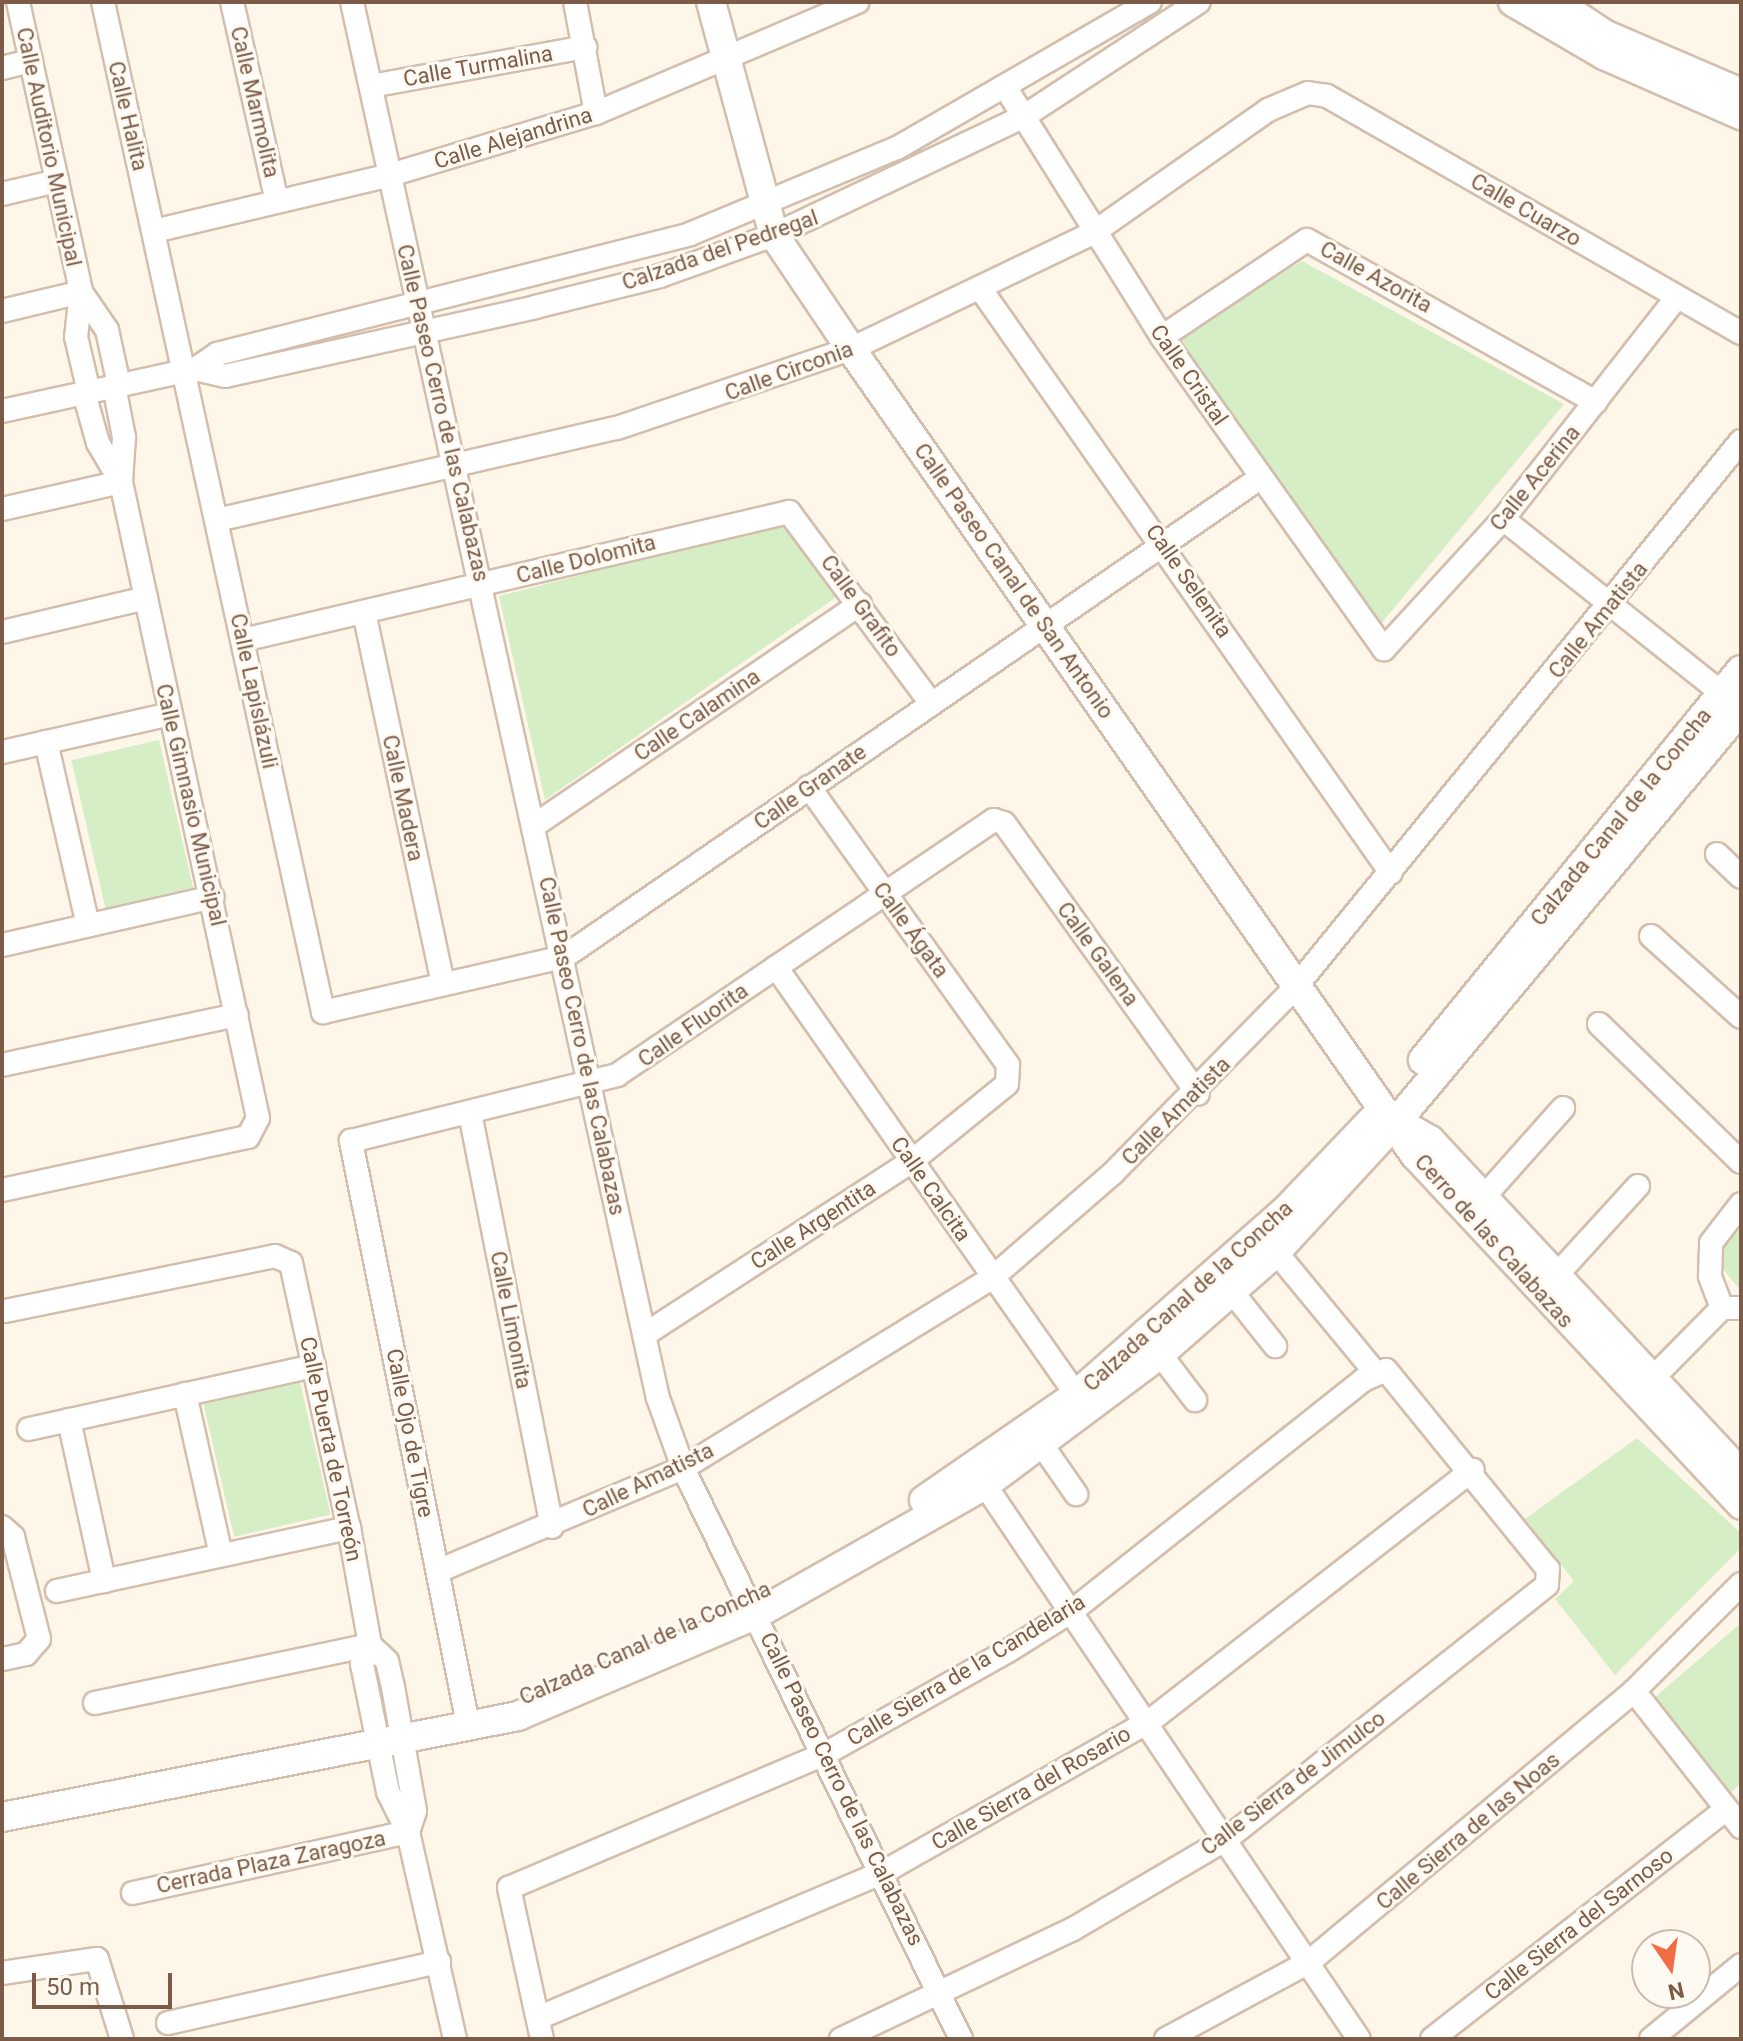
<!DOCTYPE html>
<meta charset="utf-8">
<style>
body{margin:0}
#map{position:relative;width:1743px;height:2041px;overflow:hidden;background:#fef6e9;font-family:Roboto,sans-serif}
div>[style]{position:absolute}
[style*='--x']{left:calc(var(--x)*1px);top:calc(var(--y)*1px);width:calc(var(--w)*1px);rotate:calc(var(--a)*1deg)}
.green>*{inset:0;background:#d5eec5;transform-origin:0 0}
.roads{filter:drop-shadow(2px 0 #d3bead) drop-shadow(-2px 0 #d3bead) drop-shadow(0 2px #d3bead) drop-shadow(0 -2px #d3bead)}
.minor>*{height:22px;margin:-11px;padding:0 11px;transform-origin:11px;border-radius:11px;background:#fff}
.tertiary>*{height:28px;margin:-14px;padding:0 14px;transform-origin:14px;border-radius:14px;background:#fff}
span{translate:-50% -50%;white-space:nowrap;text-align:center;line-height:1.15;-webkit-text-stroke:6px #fffaf1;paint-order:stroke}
.street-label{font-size:22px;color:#7c5c49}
.frame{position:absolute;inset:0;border:4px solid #7c5c49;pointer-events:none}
.north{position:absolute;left:1631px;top:1929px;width:80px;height:80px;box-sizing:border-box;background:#fffaf1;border:2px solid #cbbbae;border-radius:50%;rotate:167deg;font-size:22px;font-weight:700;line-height:32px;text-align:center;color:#7c5c49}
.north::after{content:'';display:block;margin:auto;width:28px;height:36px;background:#f36d44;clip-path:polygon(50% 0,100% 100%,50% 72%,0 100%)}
.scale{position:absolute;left:32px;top:1973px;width:140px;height:36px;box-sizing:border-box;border:4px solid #7c5c49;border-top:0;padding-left:10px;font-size:24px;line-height:28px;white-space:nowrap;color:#7c5c49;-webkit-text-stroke:6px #fffaf1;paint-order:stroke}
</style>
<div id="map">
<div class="green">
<div style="clip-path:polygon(1302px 261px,1564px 404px,1379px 626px,1176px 335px)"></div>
<div style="clip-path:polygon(786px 522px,838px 596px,545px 800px,499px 596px)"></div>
<div style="left:159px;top:740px;width:152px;height:90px;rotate:77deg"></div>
<div style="clip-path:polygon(1741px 1227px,1741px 1291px,1722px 1268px,1722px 1250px)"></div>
<div style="left:300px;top:1382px;width:136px;height:99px;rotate:77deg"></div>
<div style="clip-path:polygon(1637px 1438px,1741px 1533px,1741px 1548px,1615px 1675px,1555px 1599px,1574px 1581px,1525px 1519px)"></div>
<div style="clip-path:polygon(1741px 1623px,1741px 1783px,1728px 1795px,1653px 1699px)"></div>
</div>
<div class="roads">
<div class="minor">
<div style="--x:18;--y:2;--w:297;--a:77.7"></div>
<div style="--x:81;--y:292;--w:45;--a:96.3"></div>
<div style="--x:76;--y:337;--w:57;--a:76.7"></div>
<div style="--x:103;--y:2;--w:1034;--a:77.71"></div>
<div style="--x:323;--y:1012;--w:247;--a:-12.9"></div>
<div style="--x:564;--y:957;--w:845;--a:-34.54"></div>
<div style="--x:232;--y:2;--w:204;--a:77.3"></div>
<div style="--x:352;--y:2;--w:1429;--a:77.64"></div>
<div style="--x:658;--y:1398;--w:74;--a:70.3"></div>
<div style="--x:683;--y:1468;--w:635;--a:64.04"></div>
<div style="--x:575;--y:2;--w:113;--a:79.3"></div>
<div style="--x:2;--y:68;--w:30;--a:-14"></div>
<div style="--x:371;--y:86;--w:218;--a:-10.3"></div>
<div style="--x:1007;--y:90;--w:292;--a:57.9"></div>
<div style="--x:1162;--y:337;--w:383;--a:54.6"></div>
<div style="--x:1384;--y:649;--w:176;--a:-47.5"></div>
<div style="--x:1503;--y:519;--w:282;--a:-51.9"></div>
<div style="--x:2;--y:194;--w:57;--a:-13.3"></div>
<div style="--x:154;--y:231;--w:243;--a:-13.3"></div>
<div style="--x:390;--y:175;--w:215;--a:-16.8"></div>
<div style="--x:596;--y:113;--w:284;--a:-23"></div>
<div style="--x:982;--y:291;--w:711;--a:54.9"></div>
<div style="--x:81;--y:292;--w:46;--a:55.6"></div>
<div style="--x:107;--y:330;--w:56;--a:77.7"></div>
<div style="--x:2;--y:311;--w:81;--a:-13.5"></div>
<div style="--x:1162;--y:337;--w:174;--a:-33.8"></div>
<div style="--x:1307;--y:240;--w:331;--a:29.3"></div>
<div style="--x:195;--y:369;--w:31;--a:13"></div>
<div style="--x:225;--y:376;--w:318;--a:-12.5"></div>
<div style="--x:535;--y:307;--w:129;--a:-13.9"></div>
<div style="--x:660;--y:276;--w:121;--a:-19.8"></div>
<div style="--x:774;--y:235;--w:276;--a:-25.4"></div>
<div style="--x:1023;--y:117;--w:210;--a:-33.2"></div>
<div style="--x:84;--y:393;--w:52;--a:74.4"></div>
<div style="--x:98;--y:443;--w:45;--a:59.5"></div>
<div style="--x:2;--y:411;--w:198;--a:-12.3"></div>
<div style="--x:195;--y:369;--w:27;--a:-34"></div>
<div style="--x:217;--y:354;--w:488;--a:-14.2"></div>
<div style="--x:690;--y:234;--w:224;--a:-22.6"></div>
<div style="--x:897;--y:148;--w:292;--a:-30"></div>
<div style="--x:2;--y:509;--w:122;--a:-12.8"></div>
<div style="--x:1503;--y:519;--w:295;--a:38.5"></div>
<div style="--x:217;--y:520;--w:410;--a:-13"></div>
<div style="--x:617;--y:428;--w:247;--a:-18.7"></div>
<div style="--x:851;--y:349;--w:268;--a:-25.6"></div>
<div style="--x:1093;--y:233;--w:214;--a:-35.1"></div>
<div style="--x:1268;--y:110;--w:43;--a:-23"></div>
<div style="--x:1308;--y:93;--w:19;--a:9"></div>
<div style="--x:1327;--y:96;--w:477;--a:29.8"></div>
<div style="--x:364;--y:612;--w:380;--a:78"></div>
<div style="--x:2;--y:632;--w:148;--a:-13.3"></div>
<div style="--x:243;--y:640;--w:561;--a:-13.19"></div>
<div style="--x:789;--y:512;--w:238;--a:53.4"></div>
<div style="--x:46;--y:742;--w:188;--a:77.1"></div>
<div style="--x:2;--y:752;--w:172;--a:-12.7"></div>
<div style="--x:535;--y:825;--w:393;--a:-34.2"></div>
<div style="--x:1717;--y:854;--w:33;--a:44"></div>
<div style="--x:1651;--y:936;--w:121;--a:42"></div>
<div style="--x:2;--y:945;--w:216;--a:-12.8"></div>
<div style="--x:776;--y:967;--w:538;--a:54.92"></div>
<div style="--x:1599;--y:1024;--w:198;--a:44.2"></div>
<div style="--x:2;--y:1065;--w:240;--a:-12"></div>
<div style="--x:470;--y:1113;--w:422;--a:78.8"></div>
<div style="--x:2;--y:1190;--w:252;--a:-12.2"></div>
<div style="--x:248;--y:1137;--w:21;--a:-62"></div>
<div style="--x:258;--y:1118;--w:651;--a:-102.16"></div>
<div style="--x:121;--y:482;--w:45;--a:-86.2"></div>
<div style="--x:124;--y:437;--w:52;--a:-101.1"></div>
<div style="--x:1482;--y:1199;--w:122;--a:-48.3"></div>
<div style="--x:1276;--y:1252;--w:156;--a:50.5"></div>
<div style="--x:1553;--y:1279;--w:126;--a:-47.6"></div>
<div style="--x:1233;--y:1293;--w:68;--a:51.6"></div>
<div style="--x:1722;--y:1308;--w:34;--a:-111"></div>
<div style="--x:1710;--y:1276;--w:33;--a:-88"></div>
<div style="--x:1711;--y:1243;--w:49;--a:-52.4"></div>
<div style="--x:5;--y:1311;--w:276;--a:-11.5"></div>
<div style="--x:275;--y:1256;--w:17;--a:24"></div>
<div style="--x:291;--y:1263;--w:271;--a:77.7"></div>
<div style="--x:349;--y:1528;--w:119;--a:79.8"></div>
<div style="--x:370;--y:1645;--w:21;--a:113"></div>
<div style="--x:362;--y:1664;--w:131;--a:78.5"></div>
<div style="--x:388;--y:1792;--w:45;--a:63.4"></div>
<div style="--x:408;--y:1832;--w:212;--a:77.2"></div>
<div style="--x:644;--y:1335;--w:320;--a:-33"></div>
<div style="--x:912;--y:1161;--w:122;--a:-39"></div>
<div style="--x:1007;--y:1084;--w:19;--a:-87"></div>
<div style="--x:1008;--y:1065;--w:342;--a:-125.6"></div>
<div style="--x:1160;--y:1354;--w:58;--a:52.7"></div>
<div style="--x:1644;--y:1387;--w:111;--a:-45.4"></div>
<div style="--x:1722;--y:1308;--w:19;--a:0"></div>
<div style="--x:185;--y:1394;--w:165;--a:77.4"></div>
<div style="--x:69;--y:1420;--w:165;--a:77.7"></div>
<div style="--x:29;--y:1429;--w:292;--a:-12.5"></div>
<div style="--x:1042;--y:1445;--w:60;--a:55.2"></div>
<div style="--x:985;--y:1485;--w:668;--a:55.98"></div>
<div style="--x:2;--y:1527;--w:15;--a:42"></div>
<div style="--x:13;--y:1537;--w:105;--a:75.7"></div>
<div style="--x:39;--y:1639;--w:20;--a:131"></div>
<div style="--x:26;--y:1654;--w:25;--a:168"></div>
<div style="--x:438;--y:1571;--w:266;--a:-22.8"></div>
<div style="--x:683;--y:1468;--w:364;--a:-31.6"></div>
<div style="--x:993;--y:1277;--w:159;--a:-40.9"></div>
<div style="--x:1113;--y:1173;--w:258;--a:-45.5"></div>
<div style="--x:1294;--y:989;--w:707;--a:-50.8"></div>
<div style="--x:57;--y:1591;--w:299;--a:-12.2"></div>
<div style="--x:370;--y:1645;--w:23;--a:43"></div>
<div style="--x:387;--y:1661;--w:27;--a:77"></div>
<div style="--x:393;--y:1687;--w:126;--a:79.9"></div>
<div style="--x:415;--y:1811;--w:22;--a:108"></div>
<div style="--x:1634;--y:1691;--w:173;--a:51.8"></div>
<div style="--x:95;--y:1703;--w:281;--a:-11.9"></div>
<div style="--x:468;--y:1724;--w:595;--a:-101.35"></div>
<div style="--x:351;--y:1141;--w:274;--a:-13.9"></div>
<div style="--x:617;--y:1075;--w:455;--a:-34.1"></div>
<div style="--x:994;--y:820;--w:10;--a:17"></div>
<div style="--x:1004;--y:823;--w:333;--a:54.4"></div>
<div style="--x:133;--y:1893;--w:282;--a:-12.5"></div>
<div style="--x:2;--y:1973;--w:96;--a:-8.4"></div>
<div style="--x:97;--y:1959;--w:84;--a:72.6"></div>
<div style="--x:538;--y:2018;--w:373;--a:-22.9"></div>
<div style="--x:882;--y:1873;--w:308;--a:-29.6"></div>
<div style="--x:1150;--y:1721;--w:409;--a:-37.9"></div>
<div style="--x:168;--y:2023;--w:278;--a:-12.7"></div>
<div style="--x:542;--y:2039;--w:155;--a:-102.3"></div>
<div style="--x:509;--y:1888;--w:343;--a:-23"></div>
<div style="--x:825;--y:1754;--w:210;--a:-29.4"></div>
<div style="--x:1008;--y:1651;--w:75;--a:-32"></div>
<div style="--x:1072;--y:1611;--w:372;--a:-38.4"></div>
<div style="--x:1363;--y:1380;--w:25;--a:-23"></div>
<div style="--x:1386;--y:1370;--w:257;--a:50.9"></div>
<div style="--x:1548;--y:1569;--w:16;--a:94"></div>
<div style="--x:1547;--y:1585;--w:407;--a:141.6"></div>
<div style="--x:1228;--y:1838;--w:180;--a:149.6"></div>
<div style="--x:1073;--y:1929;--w:257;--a:154.6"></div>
<div style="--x:1166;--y:2039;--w:162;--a:-28.3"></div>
<div style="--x:1309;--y:1962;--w:423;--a:-39.8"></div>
<div style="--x:1634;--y:1691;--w:151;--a:-45"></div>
<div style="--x:1432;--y:2039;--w:373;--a:-38"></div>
<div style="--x:1651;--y:2039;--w:117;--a:-39.4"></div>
</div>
<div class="tertiary">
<div style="--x:711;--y:2;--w:241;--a:74.9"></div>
<div style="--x:774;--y:235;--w:138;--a:56"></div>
<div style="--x:851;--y:349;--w:984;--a:55.02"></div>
<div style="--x:1415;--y:1155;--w:478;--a:47"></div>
<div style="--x:1513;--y:2;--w:105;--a:30.2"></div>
<div style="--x:1604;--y:55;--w:150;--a:23.7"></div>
<div style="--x:1556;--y:2;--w:58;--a:33.7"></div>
<div style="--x:1604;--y:34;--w:149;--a:23.3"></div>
<div style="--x:1423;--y:1060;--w:503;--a:-50.81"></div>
<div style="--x:1397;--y:1121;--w:38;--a:30"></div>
<div style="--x:1430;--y:1140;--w:456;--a:47"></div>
<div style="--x:924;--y:1500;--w:185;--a:-34.6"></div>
<div style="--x:1076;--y:1395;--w:278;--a:-41.4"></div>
<div style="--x:1285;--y:1211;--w:127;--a:-46.3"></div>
<div style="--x:2;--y:1817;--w:526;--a:-11.07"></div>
<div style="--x:518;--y:1716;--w:260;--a:-23.1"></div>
<div style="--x:757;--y:1614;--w:262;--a:-29.5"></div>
<div style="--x:985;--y:1485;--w:219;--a:-36.8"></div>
<div style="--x:1160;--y:1354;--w:154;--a:-41.3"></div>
<div style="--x:1276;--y:1252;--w:178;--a:-47.3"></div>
<div style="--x:1397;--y:1121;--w:537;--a:-50.14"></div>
</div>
</div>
<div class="street-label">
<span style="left:478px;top:66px;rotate:-10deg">Calle Turmalina</span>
<span style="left:255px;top:102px;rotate:77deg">Calle Marmolita</span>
<span style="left:128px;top:116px;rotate:77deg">Calle Halita</span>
<span style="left:513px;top:138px;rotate:-17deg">Calle Alejandrina</span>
<span style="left:49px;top:147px;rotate:78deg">Calle Auditorio Municipal</span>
<span style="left:1526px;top:210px;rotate:30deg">Calle Cuarzo</span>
<span style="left:720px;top:250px;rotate:-19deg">Calzada del Pedregal</span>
<span style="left:1376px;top:277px;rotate:29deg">Calle Azorita</span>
<span style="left:789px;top:371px;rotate:-20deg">Calle Circonia</span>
<span style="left:1189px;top:375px;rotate:55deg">Calle Cristal</span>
<span style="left:443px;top:413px;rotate:77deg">Calle Paseo Cerro de las Calabazas</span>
<span style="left:1535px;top:478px;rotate:-51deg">Calle Acerina</span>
<span style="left:586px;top:559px;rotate:-14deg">Calle Dolomita</span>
<span style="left:1014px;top:581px;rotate:55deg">Calle Paseo Canal de San Antonio</span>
<span style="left:1189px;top:581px;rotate:55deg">Calle Selenita</span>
<span style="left:861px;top:606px;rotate:54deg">Calle Grafito</span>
<span style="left:1598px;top:620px;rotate:-51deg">Calle Amatista</span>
<span style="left:254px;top:691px;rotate:78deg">Calle Lapislázuli</span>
<span style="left:697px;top:715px;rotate:-34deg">Calle Calamina</span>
<span style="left:810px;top:787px;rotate:-35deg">Calle Granate</span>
<span style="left:403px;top:798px;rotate:78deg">Calle Madera</span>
<span style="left:191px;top:805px;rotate:77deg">Calle Gimnasio Municipal</span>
<span style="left:1621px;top:817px;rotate:-51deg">Calzada Canal de la Concha</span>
<span style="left:911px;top:930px;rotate:54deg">Calle Ágata</span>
<span style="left:1098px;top:954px;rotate:54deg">Calle Galena</span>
<span style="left:693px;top:1025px;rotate:-35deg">Calle Fluorita</span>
<span style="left:582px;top:1046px;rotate:78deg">Calle Paseo Cerro de las Calabazas</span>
<span style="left:1176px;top:1111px;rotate:-45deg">Calle Amatista</span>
<span style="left:931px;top:1189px;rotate:55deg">Calle Calcita</span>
<span style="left:813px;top:1225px;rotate:-33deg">Calle Argentita</span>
<span style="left:1494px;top:1241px;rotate:48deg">Cerro de las Calabazas</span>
<span style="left:1188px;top:1296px;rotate:-42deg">Calzada Canal de la Concha</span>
<span style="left:511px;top:1320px;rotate:79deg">Calle Limonita</span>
<span style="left:410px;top:1433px;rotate:79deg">Calle Ojo de Tigre</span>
<span style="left:331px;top:1449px;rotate:78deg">Calle Puerta de Torreón</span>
<span style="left:648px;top:1480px;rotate:-26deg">Calle Amatista</span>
<span style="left:645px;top:1643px;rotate:-24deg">Calzada Canal de la Concha</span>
<span style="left:966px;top:1670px;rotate:-31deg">Calle Sierra de la Candelaria</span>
<span style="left:1293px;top:1783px;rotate:-37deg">Calle Sierra de Jimulco</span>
<span style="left:1031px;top:1788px;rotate:-30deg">Calle Sierra del Rosario</span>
<span style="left:842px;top:1789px;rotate:64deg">Calle Paseo Cerro de las Calabazas</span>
<span style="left:1468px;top:1831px;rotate:-40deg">Calle Sierra de las Noas</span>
<span style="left:271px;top:1862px;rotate:-12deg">Cerrada Plaza Zaragoza</span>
<span style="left:1579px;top:1924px;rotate:-38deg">Calle Sierra del Sarnoso</span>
</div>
<div class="frame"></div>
<div class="north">N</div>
<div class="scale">50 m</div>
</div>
